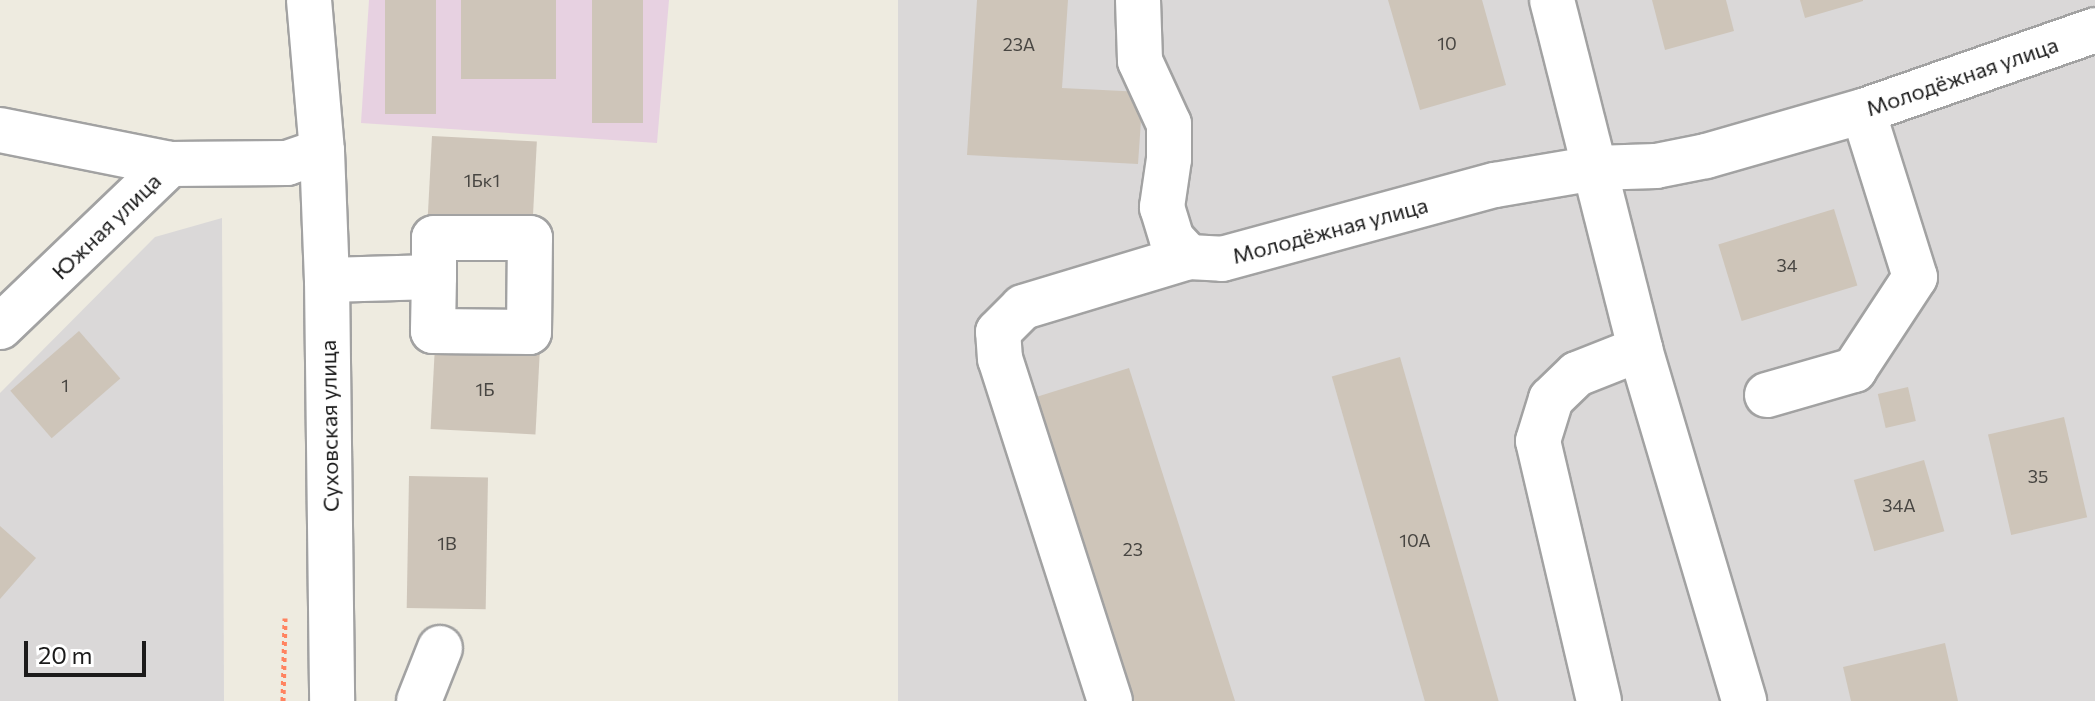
<!DOCTYPE html>
<meta charset="utf-8">
<style>
body{margin:0}
#map{position:relative;width:2095px;height:701px;overflow:hidden;background:#eeebe0;font-family:Commissioner,sans-serif}
div>[style]{position:absolute}
[style*='--x']{left:calc(var(--x)*1px);top:calc(var(--y)*1px);width:calc(var(--w)*1px);rotate:calc(var(--a)*1deg)}
.residential>*{inset:0;background:#dad8d8;transform-origin:0 0}
.industrial>*{inset:0;background:#e7d1e1}
.building>*{inset:0;background:#cec5b9;transform-origin:0 0}
.path>*{height:5px;margin-top:-2.5px;transform-origin:0;background:repeating-linear-gradient(90deg,#ff8360 0 4px,transparent 0 8px)}
.roads{filter:drop-shadow(2px 0 #a2a2a2) drop-shadow(-2px 0 #a2a2a2) drop-shadow(0 2px #a2a2a2) drop-shadow(0 -2px #a2a2a2)}
.minor>*{height:44px;margin:-22px;padding:0 22px;transform-origin:22px;border-radius:22px;background:#fff}
span{translate:-50% -50%;white-space:nowrap;text-align:center;line-height:1.15;-webkit-text-stroke:6px #fff;paint-order:stroke}
.number-label{font-size:18px;color:#484642}
.number-label span{-webkit-text-stroke-width:0}
.street-label{font-size:22px;color:#1b1b1b}
.scale{position:absolute;left:24px;top:641px;width:122px;height:36px;box-sizing:border-box;border:4px solid #1b1b1b;border-top:0;padding-left:10px;font-size:24px;line-height:28px;white-space:nowrap;color:#1b1b1b;-webkit-text-stroke:6px #fff;paint-order:stroke}
</style>
<div id="map">
<div class="residential">
<div style="left:898px;top:0;width:1197px;height:705px"></div>
<div style="clip-path:polygon(222px 218px,224px 701px,0 701px,0 393px,155px 237px)"></div>
</div>
<div class="industrial">
<div style="clip-path:polygon(369px 0,669px 0,657px 143px,361px 123px)"></div>
</div>
<div class="building">
<div style="left:385px;top:0;width:51px;height:114px"></div>
<div style="left:461px;top:0;width:95px;height:79px"></div>
<div style="left:592px;top:0;width:51px;height:123px"></div>
<div style="clip-path:polygon(977px 0,1068px 0,1062px 88px,1143px 92px,1138px 164px,967px 155px)"></div>
<div style="clip-path:polygon(1388px 0,1482px 0,1506px 85px,1420px 110px)"></div>
<div style="clip-path:polygon(1652px 0,1726px 0,1734px 31px,1665px 50px)"></div>
<div style="clip-path:polygon(1800px 0,1863px 0,1863px 1px,1805px 18px)"></div>
<div style="left:432px;top:136px;width:105px;height:84px;rotate:3deg"></div>
<div style="left:1834px;top:209px;width:80px;height:121px;rotate:73deg"></div>
<div style="left:79px;top:331px;width:63px;height:91px;rotate:49deg"></div>
<div style="left:435px;top:345px;width:105px;height:84px;rotate:3deg"></div>
<div style="left:1400px;top:357px;width:358px;height:71px;rotate:74deg"></div>
<div style="clip-path:polygon(1129px 368px,1235px 701px,1124px 701px,1033px 398px)"></div>
<div style="left:1908px;top:387px;width:35px;height:31px;rotate:77deg"></div>
<div style="left:2064px;top:417px;width:103px;height:78px;rotate:77deg"></div>
<div style="left:1924px;top:460px;width:74px;height:73px;rotate:74deg"></div>
<div style="left:409px;top:476px;width:79px;height:132px;rotate:1deg"></div>
<div style="clip-path:polygon(0 526px,36px 558px,0 599px)"></div>
<div style="clip-path:polygon(1945px 643px,1958px 701px,1851px 701px,1843px 667px)"></div>
</div>
<div class="path">
<div style="--x:283;--y:701;--w:83;--a:-88.6"></div>
</div>
<div class="roads">
<div class="minor">
<div style="--x:309;--y:0;--w:152;--a:85.1"></div>
<div style="--x:322;--y:151;--w:129;--a:87.8"></div>
<div style="--x:327;--y:280;--w:421;--a:89.3"></div>
<div style="--x:1138;--y:0;--w:61;--a:88.1"></div>
<div style="--x:1140;--y:61;--w:69;--a:65.3"></div>
<div style="--x:1169;--y:124;--w:35;--a:90"></div>
<div style="--x:1169;--y:159;--w:49;--a:98.3"></div>
<div style="--x:1162;--y:207;--w:34;--a:73"></div>
<div style="--x:1172;--y:239;--w:25;--a:47"></div>
<div style="--x:1189;--y:257;--w:33;--a:3"></div>
<div style="--x:1222;--y:259;--w:283;--a:-15.2"></div>
<div style="--x:1495;--y:185;--w:101;--a:-9.6"></div>
<div style="--x:1595;--y:168;--w:61;--a:-1.9"></div>
<div style="--x:1656;--y:166;--w:51;--a:-11.3"></div>
<div style="--x:1706;--y:156;--w:163;--a:-16"></div>
<div style="--x:1863;--y:111;--w:246;--a:-19.2"></div>
<div style="--x:1552;--y:0;--w:360;--a:75.8"></div>
<div style="--x:1640;--y:349;--w:367;--a:73.5"></div>
<div style="--x:0;--y:130;--w:173;--a:11.3"></div>
<div style="--x:327;--y:280;--w:107;--a:-1.6"></div>
<div style="--x:434;--y:277;--w:54;--a:91.1"></div>
<div style="--x:433;--y:331;--w:96;--a:0.6"></div>
<div style="--x:529;--y:332;--w:94;--a:-89.4"></div>
<div style="--x:530;--y:238;--w:96;--a:180"></div>
<div style="--x:434;--y:238;--w:39;--a:90"></div>
<div style="--x:0;--y:327;--w:236;--a:-43.8"></div>
<div style="--x:170;--y:164;--w:117;--a:-0.5"></div>
<div style="--x:287;--y:163;--w:37;--a:-19"></div>
<div style="--x:1767;--y:395;--w:91;--a:-16"></div>
<div style="--x:1854;--y:370;--w:111;--a:-56.7"></div>
<div style="--x:1915;--y:277;--w:174;--a:-107.4"></div>
<div style="--x:419;--y:701;--w:57;--a:-68.4"></div>
<div style="--x:1110;--y:701;--w:359;--a:-107.8"></div>
<div style="--x:1000;--y:359;--w:27;--a:-94"></div>
<div style="--x:998;--y:332;--w:35;--a:-45"></div>
<div style="--x:1023;--y:307;--w:173;--a:-16.8"></div>
<div style="--x:1599;--y:701;--w:267;--a:-103.2"></div>
<div style="--x:1538;--y:441;--w:44;--a:-72.8"></div>
<div style="--x:1551;--y:399;--w:36;--a:-44"></div>
<div style="--x:1577;--y:374;--w:68;--a:-21.6"></div>
</div>
</div>
<div class="number-label">
<span style="left:1447px;top:43px">10</span>
<span style="left:1019px;top:44px">23А</span>
<span style="left:482px;top:180px">1Бк1</span>
<span style="left:1787px;top:265px">34</span>
<span style="left:65px;top:385px">1</span>
<span style="left:485px;top:389px">1Б</span>
<span style="left:2038px;top:476px">35</span>
<span style="left:1899px;top:505px">34А</span>
<span style="left:1415px;top:540px">10А</span>
<span style="left:447px;top:543px">1В</span>
<span style="left:1133px;top:549px">23</span>
</div>
<div class="street-label">
<span style="left:1962px;top:76px;rotate:-19deg">Молодёжная улица</span>
<span style="left:106px;top:226px;rotate:-44deg">Южная улица</span>
<span style="left:1330px;top:230px;rotate:-15deg">Молодёжная улица</span>
<span style="left:329px;top:426px;rotate:-91deg">Суховская улица</span>
</div>
<div class="scale">20 m</div>
</div>
